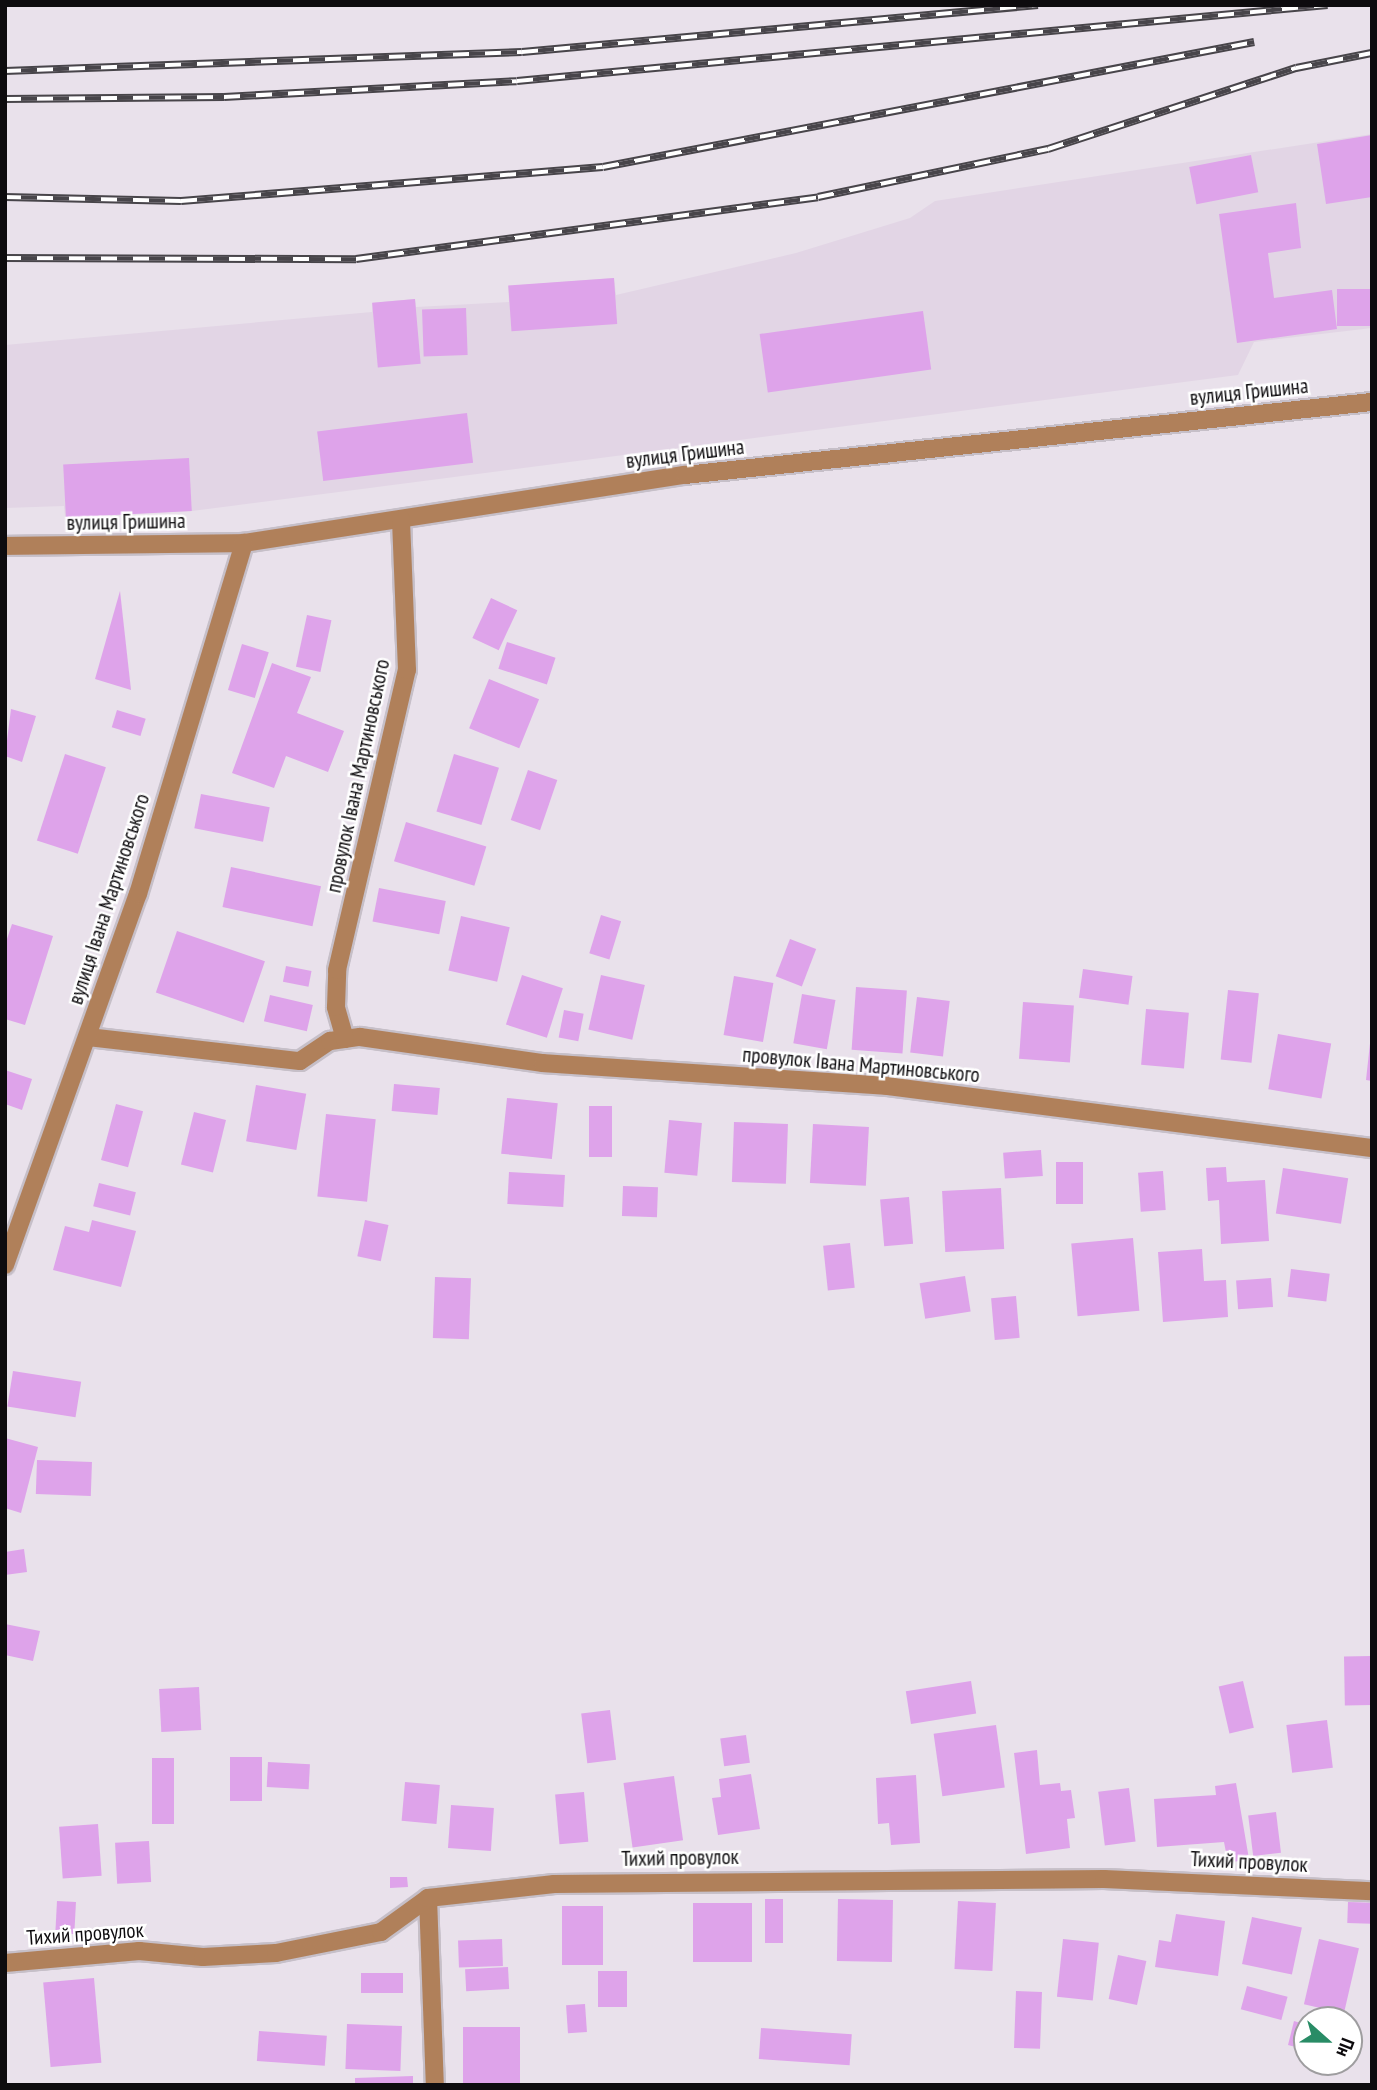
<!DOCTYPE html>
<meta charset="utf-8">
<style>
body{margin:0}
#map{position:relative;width:1377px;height:2090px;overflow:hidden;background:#e9e1eb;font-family:"PT Sans Narrow",sans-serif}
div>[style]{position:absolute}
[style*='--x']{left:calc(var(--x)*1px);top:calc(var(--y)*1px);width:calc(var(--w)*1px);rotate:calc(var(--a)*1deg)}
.built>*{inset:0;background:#e2d5e5}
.building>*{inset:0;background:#dea3ea;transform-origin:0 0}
.roads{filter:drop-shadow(2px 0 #c6bfc8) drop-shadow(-2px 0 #c6bfc8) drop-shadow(0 2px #c6bfc8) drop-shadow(0 -2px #c6bfc8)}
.minor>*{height:18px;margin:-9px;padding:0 9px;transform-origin:9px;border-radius:9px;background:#b0805a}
.rail>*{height:8px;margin-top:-4px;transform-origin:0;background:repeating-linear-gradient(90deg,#fff 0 16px,#48454a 0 32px);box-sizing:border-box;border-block:2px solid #48454a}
span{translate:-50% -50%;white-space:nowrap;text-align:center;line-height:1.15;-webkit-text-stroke:5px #fff;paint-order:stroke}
.street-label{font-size:21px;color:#0d0b0e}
.frame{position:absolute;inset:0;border:7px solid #0d0b0e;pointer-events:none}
.north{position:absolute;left:1293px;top:2006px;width:70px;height:70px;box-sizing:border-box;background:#fff;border:2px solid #9e9d9f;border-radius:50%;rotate:111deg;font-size:19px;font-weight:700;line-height:28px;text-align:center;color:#0d0b0e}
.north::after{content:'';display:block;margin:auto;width:24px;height:32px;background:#298c66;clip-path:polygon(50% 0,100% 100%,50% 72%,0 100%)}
</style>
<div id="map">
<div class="built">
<div style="clip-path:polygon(1372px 134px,1372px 328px,1254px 342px,1238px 375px,192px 511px,65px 517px,64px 506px,5px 508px,5px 345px,372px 312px,372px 303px,415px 299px,416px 307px,509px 302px,508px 286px,614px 278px,616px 295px,796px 253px,910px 218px,935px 201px)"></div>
</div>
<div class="building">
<div style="clip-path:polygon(1372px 135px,1372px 197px,1326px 204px,1317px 144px)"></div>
<div style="left:1251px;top:155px;width:38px;height:63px;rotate:79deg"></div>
<div style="clip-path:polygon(1296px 203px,1301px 248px,1268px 253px,1274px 298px,1332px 290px,1337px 329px,1237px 343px,1219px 214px)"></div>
<div style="left:614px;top:278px;width:46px;height:106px;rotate:86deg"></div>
<div style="left:1372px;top:289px;width:37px;height:35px;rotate:90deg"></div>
<div style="left:415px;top:299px;width:65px;height:43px;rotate:85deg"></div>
<div style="left:466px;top:308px;width:47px;height:44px;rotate:88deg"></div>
<div style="left:923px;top:311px;width:59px;height:165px;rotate:82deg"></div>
<div style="left:467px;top:413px;width:50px;height:151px;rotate:83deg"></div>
<div style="left:189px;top:458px;width:53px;height:126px;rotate:87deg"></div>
<div style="clip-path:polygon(120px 591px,131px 690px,95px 679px)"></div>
<div style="left:491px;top:598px;width:29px;height:44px;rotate:25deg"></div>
<div style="left:307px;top:615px;width:25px;height:53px;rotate:12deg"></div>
<div style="left:507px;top:642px;width:51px;height:28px;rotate:18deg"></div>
<div style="left:242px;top:644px;width:28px;height:48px;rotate:17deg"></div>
<div style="clip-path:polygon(272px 663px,311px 677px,297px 713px,344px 731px,328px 772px,286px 756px,274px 788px,232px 773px)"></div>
<div style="left:489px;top:679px;width:54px;height:53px;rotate:22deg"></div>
<div style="clip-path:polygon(11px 709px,36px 716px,22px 762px,5px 756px)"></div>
<div style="left:117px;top:710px;width:30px;height:18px;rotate:17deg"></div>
<div style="left:65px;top:754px;width:43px;height:91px;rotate:18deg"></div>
<div style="left:454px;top:754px;width:47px;height:60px;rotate:17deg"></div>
<div style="left:528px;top:770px;width:31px;height:53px;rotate:19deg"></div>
<div style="left:201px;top:794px;width:70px;height:35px;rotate:11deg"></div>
<div style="left:406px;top:822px;width:84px;height:41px;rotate:17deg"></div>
<div style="left:231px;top:867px;width:92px;height:41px;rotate:12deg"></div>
<div style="left:379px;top:888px;width:68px;height:34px;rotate:11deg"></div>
<div style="left:601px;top:915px;width:21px;height:40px;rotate:17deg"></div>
<div style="left:461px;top:916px;width:50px;height:56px;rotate:13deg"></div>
<div style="clip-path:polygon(12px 924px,53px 936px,25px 1025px,5px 1019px,5px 945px)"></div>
<div style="left:177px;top:931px;width:93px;height:65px;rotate:19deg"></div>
<div style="left:790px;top:939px;width:28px;height:40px;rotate:21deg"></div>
<div style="left:286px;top:966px;width:26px;height:16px;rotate:11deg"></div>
<div style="left:1083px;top:969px;width:50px;height:29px;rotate:8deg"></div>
<div style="left:522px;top:975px;width:43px;height:52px;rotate:18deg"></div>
<div style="left:601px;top:975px;width:45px;height:56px;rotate:13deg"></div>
<div style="left:734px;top:976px;width:40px;height:60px;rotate:10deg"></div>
<div style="left:856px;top:987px;width:51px;height:63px;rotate:4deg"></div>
<div style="left:1228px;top:990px;width:31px;height:70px;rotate:6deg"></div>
<div style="left:802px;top:994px;width:34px;height:50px;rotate:10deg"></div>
<div style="left:270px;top:995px;width:44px;height:27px;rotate:13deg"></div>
<div style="left:917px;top:997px;width:33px;height:56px;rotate:7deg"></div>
<div style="left:1023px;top:1002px;width:51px;height:57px;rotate:4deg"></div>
<div style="left:1146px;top:1009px;width:43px;height:56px;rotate:5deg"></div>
<div style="left:564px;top:1010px;width:20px;height:28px;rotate:11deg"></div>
<div style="clip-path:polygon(1372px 1025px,1372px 1081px,1366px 1080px)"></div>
<div style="left:1278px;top:1034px;width:54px;height:56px;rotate:10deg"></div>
<div style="clip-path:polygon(5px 1070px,32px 1079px,22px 1110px,5px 1104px)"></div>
<div style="left:394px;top:1084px;width:46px;height:27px;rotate:5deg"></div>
<div style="left:256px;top:1085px;width:51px;height:57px;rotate:10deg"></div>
<div style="left:507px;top:1098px;width:51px;height:56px;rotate:6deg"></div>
<div style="left:116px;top:1104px;width:28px;height:58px;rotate:15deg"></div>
<div style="left:589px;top:1106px;width:23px;height:51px"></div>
<div style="left:194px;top:1112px;width:33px;height:54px;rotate:14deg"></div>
<div style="left:326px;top:1114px;width:50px;height:83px;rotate:6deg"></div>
<div style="left:669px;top:1120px;width:33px;height:53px;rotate:5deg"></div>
<div style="left:734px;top:1122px;width:54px;height:60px;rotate:2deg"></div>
<div style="left:813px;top:1124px;width:56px;height:59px;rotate:3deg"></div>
<div style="left:1041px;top:1150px;width:26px;height:38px;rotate:86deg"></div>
<div style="left:1056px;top:1162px;width:27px;height:42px"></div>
<div style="clip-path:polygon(1226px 1167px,1227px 1182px,1265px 1180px,1269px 1241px,1221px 1244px,1219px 1200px,1208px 1201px,1206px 1168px)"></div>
<div style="left:1283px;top:1168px;width:66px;height:46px;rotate:9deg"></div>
<div style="left:1163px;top:1171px;width:39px;height:25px;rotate:86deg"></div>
<div style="left:509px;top:1172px;width:56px;height:32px;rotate:3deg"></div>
<div style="left:99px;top:1183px;width:38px;height:24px;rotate:14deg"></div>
<div style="left:623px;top:1186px;width:35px;height:30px;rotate:2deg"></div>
<div style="left:1001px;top:1188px;width:61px;height:59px;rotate:87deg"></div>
<div style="left:909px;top:1197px;width:47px;height:29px;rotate:85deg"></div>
<div style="clip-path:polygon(92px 1220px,136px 1231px,121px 1287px,53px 1270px,65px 1226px,89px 1232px)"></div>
<div style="left:365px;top:1220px;width:24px;height:37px;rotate:12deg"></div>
<div style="left:1133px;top:1238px;width:73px;height:62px;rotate:85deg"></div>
<div style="left:850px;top:1243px;width:45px;height:27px;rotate:84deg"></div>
<div style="clip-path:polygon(1202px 1249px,1204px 1281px,1226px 1280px,1228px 1317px,1163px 1322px,1158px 1252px)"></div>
<div style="left:1291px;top:1269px;width:39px;height:28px;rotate:7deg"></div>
<div style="left:965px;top:1276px;width:36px;height:46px;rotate:81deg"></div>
<div style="left:435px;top:1277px;width:36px;height:61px;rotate:2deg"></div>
<div style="left:1271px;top:1278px;width:29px;height:35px;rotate:86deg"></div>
<div style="left:1016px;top:1296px;width:42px;height:25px;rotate:85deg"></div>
<div style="left:13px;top:1371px;width:69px;height:36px;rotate:9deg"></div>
<div style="clip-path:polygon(5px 1438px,38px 1447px,21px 1513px,5px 1508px)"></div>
<div style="left:37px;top:1460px;width:55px;height:34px;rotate:2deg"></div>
<div style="clip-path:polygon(24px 1549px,27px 1572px,5px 1575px,5px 1552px)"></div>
<div style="clip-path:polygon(5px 1624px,40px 1631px,33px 1661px,5px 1655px)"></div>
<div style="left:1371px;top:1656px;width:49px;height:27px;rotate:89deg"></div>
<div style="left:971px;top:1681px;width:33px;height:66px;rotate:81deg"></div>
<div style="left:1243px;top:1681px;width:48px;height:25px;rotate:77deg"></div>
<div style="left:199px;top:1687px;width:43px;height:40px;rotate:87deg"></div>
<div style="left:610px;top:1710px;width:50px;height:29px;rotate:83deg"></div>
<div style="left:1327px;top:1720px;width:48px;height:41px;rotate:83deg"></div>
<div style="left:996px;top:1725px;width:63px;height:63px;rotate:82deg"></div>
<div style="left:746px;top:1735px;width:28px;height:26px;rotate:82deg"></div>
<div style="clip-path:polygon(1037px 1750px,1040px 1785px,1060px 1783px,1061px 1791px,1071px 1790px,1075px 1818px,1067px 1819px,1070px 1848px,1026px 1854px,1014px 1753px)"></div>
<div style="left:230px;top:1757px;width:32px;height:44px"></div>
<div style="left:152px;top:1758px;width:22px;height:66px"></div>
<div style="left:268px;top:1762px;width:42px;height:25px;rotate:3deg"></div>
<div style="clip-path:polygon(751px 1774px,760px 1829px,718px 1835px,712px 1798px,721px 1797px,719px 1779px)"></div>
<div style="clip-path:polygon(916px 1775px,920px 1843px,891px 1845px,889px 1823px,878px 1824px,876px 1778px)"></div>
<div style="left:674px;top:1776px;width:65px;height:51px;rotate:82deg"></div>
<div style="left:405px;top:1782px;width:35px;height:39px;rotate:5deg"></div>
<div style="clip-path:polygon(1236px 1783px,1249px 1859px,1228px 1863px,1224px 1842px,1157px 1847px,1154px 1799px,1216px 1795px,1215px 1786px)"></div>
<div style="left:1129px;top:1788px;width:54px;height:31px;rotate:83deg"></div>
<div style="left:584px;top:1792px;width:50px;height:29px;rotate:85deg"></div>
<div style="left:451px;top:1805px;width:43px;height:43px;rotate:4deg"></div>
<div style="left:1276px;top:1812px;width:41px;height:28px;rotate:83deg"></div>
<div style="left:98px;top:1824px;width:52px;height:39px;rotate:86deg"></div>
<div style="left:149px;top:1841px;width:41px;height:34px;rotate:87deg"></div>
<div style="clip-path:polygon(390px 1877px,407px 1877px,408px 1887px,390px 1888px)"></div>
<div style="left:765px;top:1899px;width:18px;height:44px"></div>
<div style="left:838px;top:1899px;width:55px;height:62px;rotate:1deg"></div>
<div style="left:57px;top:1901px;width:19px;height:32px;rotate:3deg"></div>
<div style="left:958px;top:1901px;width:38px;height:68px;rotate:3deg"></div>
<div style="left:1348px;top:1902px;width:24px;height:21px;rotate:2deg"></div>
<div style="left:693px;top:1903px;width:59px;height:59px"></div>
<div style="left:562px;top:1906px;width:41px;height:59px"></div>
<div style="clip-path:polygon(1176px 1914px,1225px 1921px,1218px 1976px,1155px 1967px,1159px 1940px,1171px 1942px)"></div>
<div style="left:1252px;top:1917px;width:51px;height:48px;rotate:12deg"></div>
<div style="left:502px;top:1939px;width:27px;height:44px;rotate:88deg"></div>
<div style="left:1063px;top:1939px;width:36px;height:58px;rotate:6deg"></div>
<div style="left:1319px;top:1939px;width:41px;height:67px;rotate:13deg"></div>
<div style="left:1118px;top:1955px;width:29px;height:45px;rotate:12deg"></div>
<div style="left:508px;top:1967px;width:22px;height:43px;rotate:87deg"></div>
<div style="left:598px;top:1971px;width:29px;height:36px"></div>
<div style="left:361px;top:1973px;width:42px;height:20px"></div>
<div style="left:94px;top:1978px;width:85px;height:51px;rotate:85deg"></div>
<div style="left:1247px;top:1986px;width:42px;height:24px;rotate:15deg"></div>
<div style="left:1016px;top:1991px;width:26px;height:57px;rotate:2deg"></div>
<div style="left:585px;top:2004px;width:28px;height:19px;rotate:86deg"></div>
<div style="clip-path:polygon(1294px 2021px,1307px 2025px,1307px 2050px,1288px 2045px)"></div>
<div style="left:347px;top:2024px;width:55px;height:45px;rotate:2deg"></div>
<div style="left:463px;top:2027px;width:57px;height:58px"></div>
<div style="left:761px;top:2028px;width:91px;height:31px;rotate:4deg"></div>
<div style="left:259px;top:2031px;width:68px;height:30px;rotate:4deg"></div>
<div style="clip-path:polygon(413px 2076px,413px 2085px,355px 2085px,355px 2078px)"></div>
</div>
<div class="roads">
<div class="minor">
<div style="--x:5;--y:546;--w:239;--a:-0.7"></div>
<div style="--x:244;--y:543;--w:446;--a:-8.8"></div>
<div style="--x:685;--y:475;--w:691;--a:-6.07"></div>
<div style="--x:88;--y:1037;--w:213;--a:6.5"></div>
<div style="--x:300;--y:1061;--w:36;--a:-34"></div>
<div style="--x:330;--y:1041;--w:30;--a:-8"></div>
<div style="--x:360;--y:1037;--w:185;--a:8.1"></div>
<div style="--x:543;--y:1063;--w:345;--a:3.8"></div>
<div style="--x:887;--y:1086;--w:489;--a:7.3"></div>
<div style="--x:345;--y:1039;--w:33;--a:-106"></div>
<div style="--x:336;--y:1007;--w:37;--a:-88"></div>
<div style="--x:337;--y:970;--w:308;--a:-76.9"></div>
<div style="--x:407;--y:670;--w:151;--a:-92.3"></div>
<div style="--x:5;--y:1265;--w:394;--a:-70.3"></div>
<div style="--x:138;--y:894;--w:367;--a:-73.2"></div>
<div style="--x:428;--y:1898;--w:187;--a:87.9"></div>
<div style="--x:5;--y:1963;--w:135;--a:-5.1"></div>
<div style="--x:139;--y:1951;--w:64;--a:5.4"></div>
<div style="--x:203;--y:1957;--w:73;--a:-3.1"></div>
<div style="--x:276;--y:1953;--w:107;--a:-11.3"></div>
<div style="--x:381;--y:1932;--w:58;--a:-35.9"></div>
<div style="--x:428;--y:1898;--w:127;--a:-6.3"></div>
<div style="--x:554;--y:1884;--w:550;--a:-0.52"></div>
<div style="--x:1104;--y:1879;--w:268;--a:2.6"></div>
</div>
</div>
<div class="rail">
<div style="--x:5;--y:71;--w:517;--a:-2.1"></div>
<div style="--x:522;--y:52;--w:518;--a:-5.2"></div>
<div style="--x:5;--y:99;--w:219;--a:-0.5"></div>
<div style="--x:224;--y:97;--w:293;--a:-3.1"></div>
<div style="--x:517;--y:81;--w:814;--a:-5.36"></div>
<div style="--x:5;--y:197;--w:176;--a:1.3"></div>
<div style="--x:181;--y:201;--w:423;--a:-4.6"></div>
<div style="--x:603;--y:167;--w:663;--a:-10.87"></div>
<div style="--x:5;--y:258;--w:351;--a:0.2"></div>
<div style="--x:356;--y:259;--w:466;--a:-7.6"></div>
<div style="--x:818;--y:197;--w:235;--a:-11.8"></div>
<div style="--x:1048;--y:149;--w:261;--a:-18.1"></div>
<div style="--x:1296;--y:68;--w:77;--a:-11.2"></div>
</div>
<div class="street-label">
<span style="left:1249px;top:392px;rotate:-6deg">вулиця Гришина</span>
<span style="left:685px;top:454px;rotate:-7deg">вулиця Гришина</span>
<span style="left:126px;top:522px;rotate:-1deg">вулиця Гришина</span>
<span style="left:358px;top:776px;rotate:-78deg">провулок Івана Мартиновського</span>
<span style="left:109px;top:899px;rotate:-72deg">вулиця Івана Мартиновського</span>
<span style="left:861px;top:1065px;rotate:5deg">провулок Івана Мартиновського</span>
<span style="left:680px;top:1858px;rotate:-1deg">Тихий провулок</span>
<span style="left:1249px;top:1862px;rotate:3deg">Тихий провулок</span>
<span style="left:85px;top:1934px;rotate:-4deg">Тихий провулок</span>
</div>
<div class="frame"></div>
<div class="north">Пн</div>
</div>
